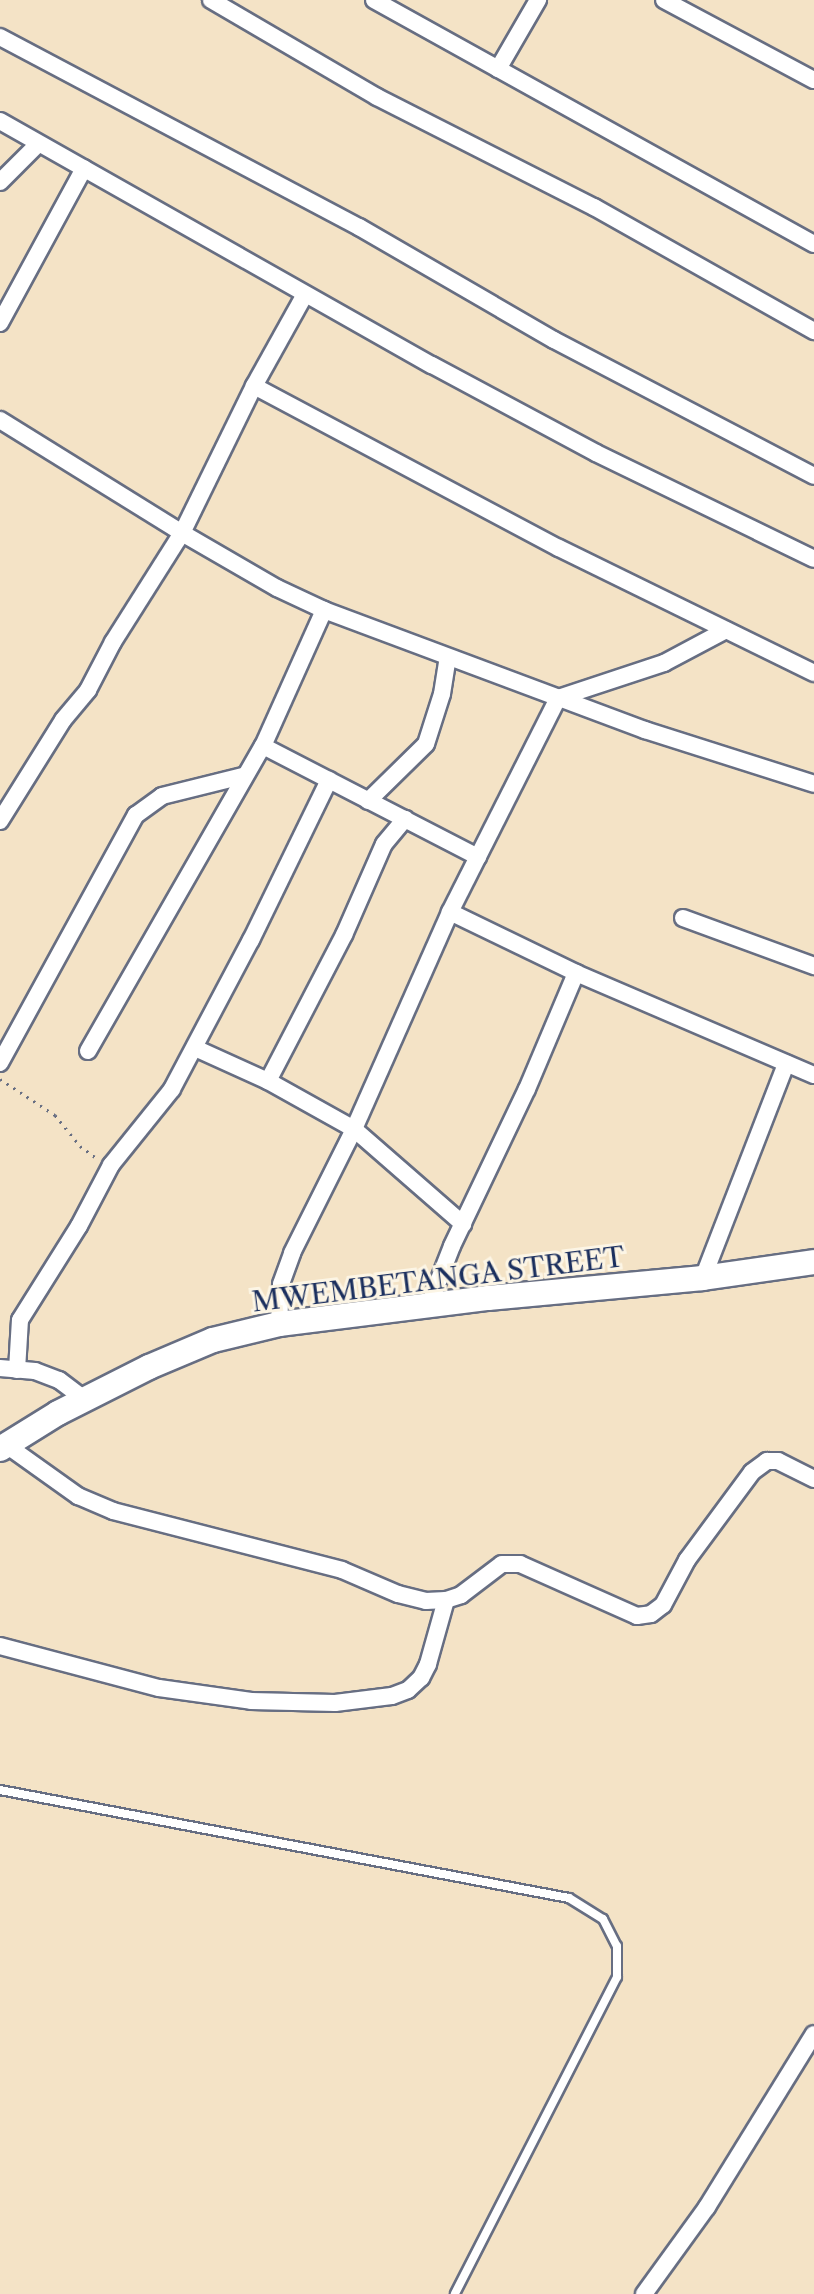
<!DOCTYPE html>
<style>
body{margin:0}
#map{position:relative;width:814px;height:2294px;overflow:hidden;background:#f4e3c6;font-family:"Libre Caslon Text",serif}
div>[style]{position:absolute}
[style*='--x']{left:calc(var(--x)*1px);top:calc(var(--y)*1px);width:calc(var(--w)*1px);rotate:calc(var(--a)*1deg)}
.path>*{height:3px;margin-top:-1.5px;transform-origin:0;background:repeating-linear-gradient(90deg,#676e82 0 2px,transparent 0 8px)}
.roads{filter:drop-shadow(2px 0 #676e82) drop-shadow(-2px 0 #676e82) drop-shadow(0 2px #676e82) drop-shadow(0 -2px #676e82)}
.lane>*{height:8px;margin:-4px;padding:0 4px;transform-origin:4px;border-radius:4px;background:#fff}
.street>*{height:16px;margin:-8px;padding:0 8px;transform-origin:8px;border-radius:8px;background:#fff}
.secondary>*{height:24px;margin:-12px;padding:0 12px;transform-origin:12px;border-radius:12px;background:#fff}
span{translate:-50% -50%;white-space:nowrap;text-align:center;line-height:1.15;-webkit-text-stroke:6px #fcf5e5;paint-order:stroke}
.street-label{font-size:28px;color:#1b2f5e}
</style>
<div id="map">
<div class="path">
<div style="--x:0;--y:1079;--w:66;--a:33.2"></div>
<div style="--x:55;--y:1115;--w:40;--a:51"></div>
<div style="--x:80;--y:1146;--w:19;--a:36"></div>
</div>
<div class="roads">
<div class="lane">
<div style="--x:0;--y:1790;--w:579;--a:10.75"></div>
<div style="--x:569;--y:1898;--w:40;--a:32"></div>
<div style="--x:603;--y:1919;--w:30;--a:63"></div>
<div style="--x:617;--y:1946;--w:31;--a:90"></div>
<div style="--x:617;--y:1977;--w:356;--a:117.1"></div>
</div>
<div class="street">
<div style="--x:211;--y:0;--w:192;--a:30.3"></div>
<div style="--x:377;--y:97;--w:243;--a:26.9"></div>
<div style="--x:594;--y:207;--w:253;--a:29.4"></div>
<div style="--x:374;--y:0;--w:503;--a:29.01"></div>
<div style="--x:664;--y:0;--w:170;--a:28.1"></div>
<div style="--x:0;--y:37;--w:406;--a:27.9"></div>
<div style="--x:359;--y:227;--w:225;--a:30.1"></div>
<div style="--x:554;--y:340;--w:293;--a:27.6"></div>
<div style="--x:498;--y:69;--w:80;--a:-59.9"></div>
<div style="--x:0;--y:121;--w:496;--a:29.5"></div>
<div style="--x:432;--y:365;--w:186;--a:28.2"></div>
<div style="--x:596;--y:453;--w:242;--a:25.9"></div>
<div style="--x:0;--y:182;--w:54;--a:-45"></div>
<div style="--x:0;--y:323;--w:176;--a:-61.5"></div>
<div style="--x:254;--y:386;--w:345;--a:28"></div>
<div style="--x:559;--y:548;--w:284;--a:26.1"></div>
<div style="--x:0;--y:420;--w:214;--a:31.8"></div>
<div style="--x:182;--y:533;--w:110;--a:30.1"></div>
<div style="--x:277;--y:588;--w:52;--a:25.1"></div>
<div style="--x:324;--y:610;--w:343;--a:20.5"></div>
<div style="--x:645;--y:730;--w:177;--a:17.7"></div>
<div style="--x:263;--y:746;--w:242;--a:27.3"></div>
<div style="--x:368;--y:801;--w:81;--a:-44.5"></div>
<div style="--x:426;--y:744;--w:52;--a:-72.3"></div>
<div style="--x:442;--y:694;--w:37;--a:-81"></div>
<div style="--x:0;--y:821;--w:119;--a:-58"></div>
<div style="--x:63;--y:720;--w:39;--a:-50"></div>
<div style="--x:88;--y:690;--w:54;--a:-62.5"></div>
<div style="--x:113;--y:642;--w:129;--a:-57.7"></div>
<div style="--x:182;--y:533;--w:164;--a:-63.9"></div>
<div style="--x:254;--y:386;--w:103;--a:-60.9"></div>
<div style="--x:450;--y:912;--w:140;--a:25.8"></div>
<div style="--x:576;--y:973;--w:259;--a:23.2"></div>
<div style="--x:683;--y:918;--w:140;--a:20.1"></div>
<div style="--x:195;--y:1048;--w:80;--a:24.3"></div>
<div style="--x:268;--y:1081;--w:98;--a:29.2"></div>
<div style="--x:354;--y:1129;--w:145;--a:41.1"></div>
<div style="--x:88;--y:1051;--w:352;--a:-60.2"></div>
<div style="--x:263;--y:746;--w:149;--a:-65.8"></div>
<div style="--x:0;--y:1063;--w:283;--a:-61.3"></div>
<div style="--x:136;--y:815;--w:32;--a:-36"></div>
<div style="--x:162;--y:796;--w:83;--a:-13.9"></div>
<div style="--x:268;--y:1081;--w:165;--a:-62.5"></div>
<div style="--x:344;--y:935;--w:99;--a:-66.3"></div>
<div style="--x:384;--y:844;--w:33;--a:-50"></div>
<div style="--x:703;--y:1278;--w:230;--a:-68.8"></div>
<div style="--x:429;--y:1305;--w:63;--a:-68.7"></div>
<div style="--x:452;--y:1246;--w:174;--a:-64.5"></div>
<div style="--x:527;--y:1089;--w:126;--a:-67.1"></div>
<div style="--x:279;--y:1324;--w:40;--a:-87.1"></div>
<div style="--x:281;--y:1284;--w:33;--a:-70"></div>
<div style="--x:292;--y:1253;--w:139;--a:-63.4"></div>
<div style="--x:354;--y:1129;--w:237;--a:-66.1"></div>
<div style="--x:450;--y:912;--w:240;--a:-63.2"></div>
<div style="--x:558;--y:698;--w:112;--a:-18.3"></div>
<div style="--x:664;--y:663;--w:70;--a:-28"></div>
<div style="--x:0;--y:1368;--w:35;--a:5"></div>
<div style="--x:35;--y:1371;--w:26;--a:21"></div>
<div style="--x:59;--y:1380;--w:31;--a:37"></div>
<div style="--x:17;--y:1370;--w:50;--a:-86.6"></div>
<div style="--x:20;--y:1320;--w:111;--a:-57.9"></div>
<div style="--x:79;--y:1226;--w:69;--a:-62.3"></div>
<div style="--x:111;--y:1165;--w:97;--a:-51.2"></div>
<div style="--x:172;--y:1089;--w:169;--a:-62.1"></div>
<div style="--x:251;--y:940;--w:178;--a:-64"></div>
<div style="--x:5;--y:1444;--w:90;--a:35.5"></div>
<div style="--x:78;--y:1496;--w:38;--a:23"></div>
<div style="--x:113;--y:1511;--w:236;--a:14.4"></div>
<div style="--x:342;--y:1570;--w:61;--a:23.2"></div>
<div style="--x:398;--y:1594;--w:29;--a:14"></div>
<div style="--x:426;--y:1601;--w:20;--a:-3"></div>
<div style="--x:446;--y:1600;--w:16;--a:-18"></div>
<div style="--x:461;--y:1595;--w:51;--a:-37.1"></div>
<div style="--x:502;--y:1564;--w:18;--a:0"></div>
<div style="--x:520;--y:1564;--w:128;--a:24"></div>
<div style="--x:637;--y:1616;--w:14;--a:-8"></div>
<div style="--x:651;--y:1614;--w:15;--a:-37"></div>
<div style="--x:663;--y:1605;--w:51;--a:-61.9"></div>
<div style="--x:687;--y:1560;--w:109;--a:-53.5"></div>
<div style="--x:752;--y:1472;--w:19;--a:-36"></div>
<div style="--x:767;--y:1461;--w:11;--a:0"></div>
<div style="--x:778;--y:1461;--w:40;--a:26.6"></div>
<div style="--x:0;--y:1646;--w:164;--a:14.8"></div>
<div style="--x:159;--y:1688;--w:93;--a:8"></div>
<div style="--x:251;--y:1701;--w:84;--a:1.4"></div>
<div style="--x:335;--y:1703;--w:57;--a:-7"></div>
<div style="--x:392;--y:1696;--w:17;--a:-21"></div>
<div style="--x:408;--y:1690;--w:18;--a:-43"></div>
<div style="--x:421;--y:1678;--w:16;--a:-63"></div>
<div style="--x:428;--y:1664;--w:66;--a:-74.3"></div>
<div style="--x:644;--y:2294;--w:107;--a:-54.1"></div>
<div style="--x:707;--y:2207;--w:203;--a:-58.3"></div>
</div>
<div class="secondary">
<div style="--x:0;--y:1449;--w:68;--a:-31.8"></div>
<div style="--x:58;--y:1413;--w:102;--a:-26.8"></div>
<div style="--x:149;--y:1367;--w:69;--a:-22.9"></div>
<div style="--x:213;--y:1340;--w:68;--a:-13.6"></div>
<div style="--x:279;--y:1324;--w:211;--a:-7.1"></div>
<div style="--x:488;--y:1298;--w:216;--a:-5.3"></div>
<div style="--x:703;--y:1278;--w:112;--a:-8.2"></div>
</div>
</div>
<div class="street-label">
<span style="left:438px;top:1279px;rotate:-7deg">MWEMBETANGA STREET</span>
</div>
</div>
